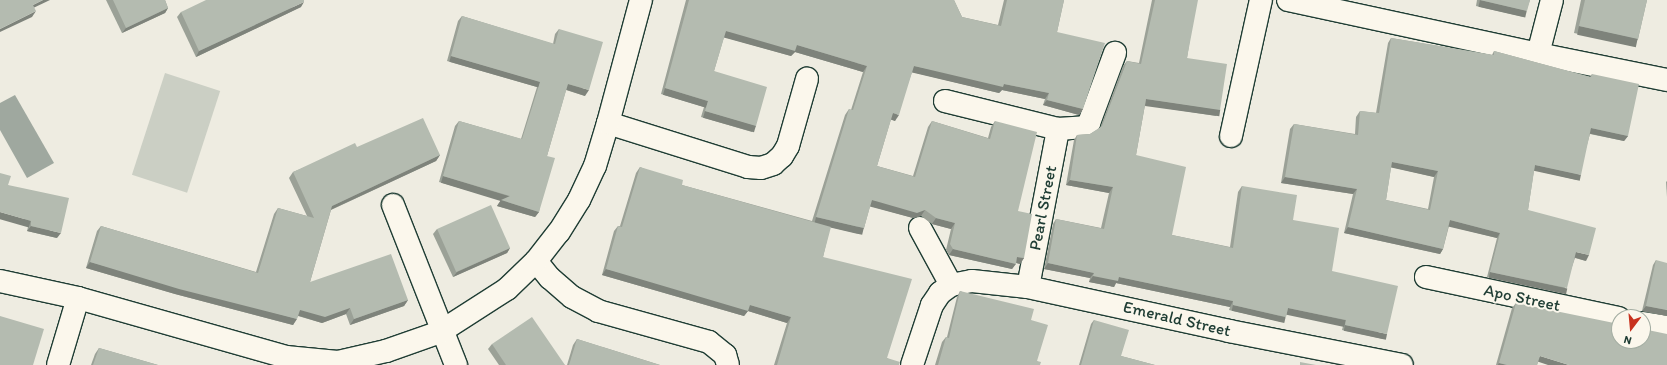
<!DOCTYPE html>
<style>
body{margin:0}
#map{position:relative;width:1667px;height:365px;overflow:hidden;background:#eeece1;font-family:Itim,sans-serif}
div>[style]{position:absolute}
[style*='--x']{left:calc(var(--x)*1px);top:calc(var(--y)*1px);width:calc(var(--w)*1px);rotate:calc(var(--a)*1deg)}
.green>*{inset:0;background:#cbcfc4;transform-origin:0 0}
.water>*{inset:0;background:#9fa89f}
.roads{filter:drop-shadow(1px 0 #1f3d34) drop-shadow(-1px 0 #1f3d34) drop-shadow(0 1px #1f3d34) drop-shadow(0 -1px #1f3d34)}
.minor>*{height:22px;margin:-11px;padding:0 11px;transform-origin:11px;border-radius:11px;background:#fbf7ec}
.wall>*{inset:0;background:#9ba197}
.shaded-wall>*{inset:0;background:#7e837b;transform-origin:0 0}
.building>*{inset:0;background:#b4bbb0;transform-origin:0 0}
span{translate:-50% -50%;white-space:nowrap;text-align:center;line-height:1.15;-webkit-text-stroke:4px #fbf7ec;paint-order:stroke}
.street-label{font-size:17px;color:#1f3d34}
.north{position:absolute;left:1611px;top:309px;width:40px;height:40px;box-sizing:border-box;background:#fbf7ec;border:1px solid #a3ada2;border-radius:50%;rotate:196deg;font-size:11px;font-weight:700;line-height:16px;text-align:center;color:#1f3d34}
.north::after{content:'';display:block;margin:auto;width:14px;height:18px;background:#c8321e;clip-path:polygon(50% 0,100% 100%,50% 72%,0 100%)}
</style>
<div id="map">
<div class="green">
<div style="left:165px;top:73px;width:58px;height:107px;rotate:18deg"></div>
</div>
<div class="water">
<div style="clip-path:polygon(15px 95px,54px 163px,27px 178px,0 130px,0 103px)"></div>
</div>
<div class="roads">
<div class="minor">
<div style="--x:1288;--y:0;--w:256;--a:12.2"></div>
<div style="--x:1538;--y:54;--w:56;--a:-75.5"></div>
<div style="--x:1538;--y:54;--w:132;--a:11.4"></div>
<div style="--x:945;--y:101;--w:116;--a:13.9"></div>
<div style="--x:1058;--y:129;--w:27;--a:-4"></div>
<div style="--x:1085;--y:127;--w:6;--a:-45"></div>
<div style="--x:1089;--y:123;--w:75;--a:-69.6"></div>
<div style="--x:608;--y:123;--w:147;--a:17.4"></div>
<div style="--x:748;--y:167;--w:13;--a:4"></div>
<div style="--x:761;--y:168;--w:13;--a:-18"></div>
<div style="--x:773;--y:164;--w:12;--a:-42"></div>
<div style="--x:782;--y:156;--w:12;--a:-59"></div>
<div style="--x:788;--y:146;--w:70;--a:-74.2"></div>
<div style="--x:1231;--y:136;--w:139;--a:-77.6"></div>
<div style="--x:393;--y:205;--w:172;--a:68.5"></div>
<div style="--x:920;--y:228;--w:65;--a:61.5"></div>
<div style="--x:536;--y:261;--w:22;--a:51"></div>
<div style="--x:550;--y:278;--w:29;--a:41"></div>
<div style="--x:572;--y:297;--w:30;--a:28"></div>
<div style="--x:598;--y:311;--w:115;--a:15.6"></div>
<div style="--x:709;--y:342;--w:21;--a:39"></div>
<div style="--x:725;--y:355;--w:10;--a:73"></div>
<div style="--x:1426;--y:277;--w:197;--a:12"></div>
<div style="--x:0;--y:281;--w:80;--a:12.3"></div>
<div style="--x:78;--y:298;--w:216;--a:15.8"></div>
<div style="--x:286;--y:357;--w:52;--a:5.5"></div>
<div style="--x:338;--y:362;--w:49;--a:-12.9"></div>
<div style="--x:386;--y:351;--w:57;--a:-19.4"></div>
<div style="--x:440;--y:332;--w:80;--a:-32.7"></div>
<div style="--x:507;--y:289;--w:40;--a:-44"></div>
<div style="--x:536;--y:261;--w:37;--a:-52"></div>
<div style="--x:559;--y:232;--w:38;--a:-58"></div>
<div style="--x:579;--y:200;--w:38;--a:-65"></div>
<div style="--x:595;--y:166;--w:45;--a:-73.2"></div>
<div style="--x:608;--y:123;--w:127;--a:-75"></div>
<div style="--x:1028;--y:287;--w:161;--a:-79.2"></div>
<div style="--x:1643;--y:323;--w:24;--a:9"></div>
<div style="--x:58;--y:365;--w:70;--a:-73.4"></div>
<div style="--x:912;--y:365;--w:63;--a:-71.6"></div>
<div style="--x:932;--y:305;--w:14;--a:-56"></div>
<div style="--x:940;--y:293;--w:14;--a:-36"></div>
<div style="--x:951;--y:285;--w:21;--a:-11"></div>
<div style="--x:972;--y:281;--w:56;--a:6.1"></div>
<div style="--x:1028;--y:287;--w:206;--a:12.3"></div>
<div style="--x:1229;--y:331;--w:176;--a:11.1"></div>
</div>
</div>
<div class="wall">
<div style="clip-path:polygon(106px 0,165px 0,168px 8px,165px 13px,122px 33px)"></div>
<div style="clip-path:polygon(686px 0,954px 0,962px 17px,998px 25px,1004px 0,1064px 0,1057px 32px,1083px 109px,1079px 115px,1043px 105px,1045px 99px,1002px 90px,999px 93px,912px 72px,895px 121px,891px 119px,877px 166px,913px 176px,928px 127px,932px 121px,988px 138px,991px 127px,995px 121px,1018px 211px,1024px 258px,1020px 264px,1016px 263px,1012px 269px,949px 255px,946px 250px,951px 229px,932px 224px,921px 216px,913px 218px,870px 206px,864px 228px,860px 234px,830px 227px,823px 257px,887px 358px,899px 365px,774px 365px,787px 323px,748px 311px,744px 316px,602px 275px,614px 231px,618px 226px,620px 226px,636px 173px,640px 167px,682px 185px,812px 221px,845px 115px,849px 109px,851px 110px,863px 72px,795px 52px,791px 56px,724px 37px,714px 71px,756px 126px,752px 132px,701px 117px,704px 107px,661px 94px)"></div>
<div style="clip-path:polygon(1152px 0,1196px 0,1187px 58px,1220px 110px,1216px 116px,1145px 105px,1136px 155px,1172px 235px,1230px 247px,1238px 192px,1242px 186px,1293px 220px,1383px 339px,1342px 330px,1343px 326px,1287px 314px,1282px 322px,1229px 310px,1230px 307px,1116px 283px,1114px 287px,1089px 282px,1090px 278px,1044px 269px,1053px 224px,1056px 219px,1101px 228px,1109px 193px,1066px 185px,1074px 140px,1077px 135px,1090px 134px,1100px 128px,1123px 66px,1127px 61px,1139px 63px)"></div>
<div style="clip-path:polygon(1477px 0,1530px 0,1524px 17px,1476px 6px)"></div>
<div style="clip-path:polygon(1581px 0,1647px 0,1638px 39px,1633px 46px,1574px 33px)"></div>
<div style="clip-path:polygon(301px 7px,196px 57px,177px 17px,181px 12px)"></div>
<div style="clip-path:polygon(462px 16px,553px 44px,555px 34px,559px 29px,585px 96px,566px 90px,547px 156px,539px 212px,535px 217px,497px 206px,501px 200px,439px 182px,455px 126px,459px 121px,521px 139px,537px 87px,447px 61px,458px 21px)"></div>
<div style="clip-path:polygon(evenodd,1391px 38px,1492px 55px,1494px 51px,1590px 77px,1592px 74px,1628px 136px,1624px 141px,1590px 134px,1577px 180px,1534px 170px,1528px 210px,1586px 261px,1575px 258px,1563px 293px,1487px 277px,1497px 238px,1449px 226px,1443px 249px,1440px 254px,1344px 233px,1353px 194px,1281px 183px,1290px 129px,1294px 124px,1355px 134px,1356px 117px,1360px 111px,1376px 113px,1388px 43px,1391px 38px,1391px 167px,1434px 177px,1428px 209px,1386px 200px,1391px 167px)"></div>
<div style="clip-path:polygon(357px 147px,440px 155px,436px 161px,331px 210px,310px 282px,408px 300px,404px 306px,350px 325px,346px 314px,322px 323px,298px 316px,293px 325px,175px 294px,86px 268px,97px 231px,101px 226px,256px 272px,274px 214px,278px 208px,307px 216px,289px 178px,293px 172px)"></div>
<div style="clip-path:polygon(1667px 181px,1667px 197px,1666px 182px)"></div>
<div style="clip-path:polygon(8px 185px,57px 238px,27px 231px,28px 227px)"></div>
<div style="clip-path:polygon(437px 229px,510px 248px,507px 253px,453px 277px,433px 234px)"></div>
<div style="clip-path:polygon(1656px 260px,1667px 316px,1642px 311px,1653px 265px)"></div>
<div style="clip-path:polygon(960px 291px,1031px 320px,1037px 361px,1040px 365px,935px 365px,942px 342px,946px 337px,947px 337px,957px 297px)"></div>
<div style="clip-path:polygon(1516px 303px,1538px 362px,1537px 365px,1496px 365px,1512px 308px)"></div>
<div style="clip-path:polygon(1094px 320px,1121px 356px,1155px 365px,1079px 365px,1091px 324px)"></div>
<div style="clip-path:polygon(577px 339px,660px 365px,567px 365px,573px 345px)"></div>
<div style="clip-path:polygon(492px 344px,565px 365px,499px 365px,488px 349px)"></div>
<div style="clip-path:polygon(99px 348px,158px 365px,91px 365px,95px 354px)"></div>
</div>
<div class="shaded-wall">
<div style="clip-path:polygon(43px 0,50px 0,29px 10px,33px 5px)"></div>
<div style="left:1480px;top:0;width:48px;height:7px;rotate:13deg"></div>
<div style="clip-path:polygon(304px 2px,301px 7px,196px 57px,199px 51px)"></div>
<div style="clip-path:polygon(168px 8px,165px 13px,122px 33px,126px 28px)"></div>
<div style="clip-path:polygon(36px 11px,32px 17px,0 32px,0 29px)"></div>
<div style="left:1579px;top:26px;width:60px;height:9px;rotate:12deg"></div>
<div style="clip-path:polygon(726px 31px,797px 45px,867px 66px,863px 72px,795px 52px,791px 56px,722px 37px)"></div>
<div style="left:451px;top:56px;width:93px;height:6px;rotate:16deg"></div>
<div style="clip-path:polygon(914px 66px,1049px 93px,1045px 99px,1002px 90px,999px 93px,910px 72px)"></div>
<div style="clip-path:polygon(568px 84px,589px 90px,585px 96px,564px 89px)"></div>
<div style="left:665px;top:88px;width:45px;height:7px;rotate:17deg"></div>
<div style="left:1146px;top:99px;width:75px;height:7px;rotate:8deg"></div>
<div style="clip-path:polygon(1047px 100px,1083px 109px,1079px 115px,1043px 105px)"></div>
<div style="left:705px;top:111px;width:53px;height:7px;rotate:16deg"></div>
<div style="clip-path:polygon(893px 113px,899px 115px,895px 121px,889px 119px)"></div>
<div style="clip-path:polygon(1591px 128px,1628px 136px,1624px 141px,1587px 133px)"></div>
<div style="clip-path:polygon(440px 155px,436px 161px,328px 211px,332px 206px)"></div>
<div style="clip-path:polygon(1392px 162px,1438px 171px,1434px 177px,1389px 167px)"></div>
<div style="left:1535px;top:165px;width:47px;height:6px;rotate:12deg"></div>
<div style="left:443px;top:176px;width:70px;height:7px;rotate:17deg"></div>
<div style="clip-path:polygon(1285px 177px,1357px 189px,1353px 194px,1281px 183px)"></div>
<div style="clip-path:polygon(1070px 180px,1113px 187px,1109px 193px,1066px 185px)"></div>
<div style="clip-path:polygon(501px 200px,539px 212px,535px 217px,497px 206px)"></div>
<div style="clip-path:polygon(872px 200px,925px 210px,921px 216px,913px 218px,868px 206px)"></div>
<div style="left:0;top:212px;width:32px;height:7px;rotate:16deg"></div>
<div style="left:816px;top:217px;width:49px;height:7px;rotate:13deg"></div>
<div style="clip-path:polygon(936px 218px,955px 223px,951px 229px,932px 224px)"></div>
<div style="clip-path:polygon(1450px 220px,1500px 233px,1497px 238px,1446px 226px)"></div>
<div style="clip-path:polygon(31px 226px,61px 233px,57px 238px,27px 231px)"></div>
<div style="clip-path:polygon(1348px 227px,1443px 249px,1440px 254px,1344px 233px)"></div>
<div style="clip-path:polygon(510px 248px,507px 253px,453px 277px,457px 272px)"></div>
<div style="clip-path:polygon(953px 249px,1016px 264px,1012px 269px,949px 255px)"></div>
<div style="clip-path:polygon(1576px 252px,1589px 255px,1586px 261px,1573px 257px)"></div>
<div style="clip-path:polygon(1017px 257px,1024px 258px,1020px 264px,1013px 262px)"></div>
<div style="clip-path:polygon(90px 262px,297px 319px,293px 325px,175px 294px,86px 268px)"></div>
<div style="clip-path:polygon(1048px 263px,1094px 273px,1090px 278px,1044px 269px)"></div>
<div style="clip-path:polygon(606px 269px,750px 305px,791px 317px,787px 323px,748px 311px,744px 316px,602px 275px)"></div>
<div style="left:1490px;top:272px;width:79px;height:6px;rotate:12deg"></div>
<div style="clip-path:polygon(1093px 276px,1119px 277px,1233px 301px,1230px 307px,1116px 283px,1114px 287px,1089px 282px)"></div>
<div style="clip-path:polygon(408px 300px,404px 306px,350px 325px,354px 319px)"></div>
<div style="left:1233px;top:305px;width:54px;height:6px;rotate:13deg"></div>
<div style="clip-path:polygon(1646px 306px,1667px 310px,1667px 316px,1642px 311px)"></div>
<div style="clip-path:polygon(350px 308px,346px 314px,322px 323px,296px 315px,300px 310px)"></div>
<div style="left:1288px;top:308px;width:59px;height:7px;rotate:12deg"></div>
<div style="left:1345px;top:325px;width:43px;height:6px;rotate:12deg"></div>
<div style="clip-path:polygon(1540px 356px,1569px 365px,1548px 365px,1536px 361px)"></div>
<div style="clip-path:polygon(1499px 363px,1507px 365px,1498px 365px)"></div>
</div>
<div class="building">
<div style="clip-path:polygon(0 0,43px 0,33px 5px,36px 11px,0 29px)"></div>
<div style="clip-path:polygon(113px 0,165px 0,168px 8px,126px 28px)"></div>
<div style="clip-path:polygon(206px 0,304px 0,304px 2px,199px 51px,181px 12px)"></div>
<div style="clip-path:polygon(689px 0,954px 0,962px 17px,1001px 26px,1007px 0,1064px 0,1057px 32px,1105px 43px,1083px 109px,1047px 100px,1049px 93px,1004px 84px,1003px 87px,914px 66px,899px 115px,893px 113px,877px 166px,915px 177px,932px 121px,990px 139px,995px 121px,1037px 132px,1018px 211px,1032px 214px,1024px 258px,1017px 257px,1016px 264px,953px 249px,950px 244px,955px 223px,936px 218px,925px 210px,917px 213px,872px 200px,864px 228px,816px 217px,849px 109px,853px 110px,867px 66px,797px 45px,795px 51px,726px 31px,714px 71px,767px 87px,756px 126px,705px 111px,708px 101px,665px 88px)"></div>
<div style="clip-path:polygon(1155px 0,1198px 0,1187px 58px,1227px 64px,1220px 110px,1146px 99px,1136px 155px,1186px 167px,1172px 235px,1233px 248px,1242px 186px,1297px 195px,1293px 220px,1339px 228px,1332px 271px,1398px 286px,1387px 334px,1345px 325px,1346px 320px,1288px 308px,1286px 317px,1233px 305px,1233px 301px,1119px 277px,1118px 281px,1093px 276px,1094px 273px,1048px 263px,1056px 219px,1104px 229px,1113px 187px,1070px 180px,1077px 135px,1090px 134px,1102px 126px,1127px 61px,1141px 64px)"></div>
<div style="clip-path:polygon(1480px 0,1530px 0,1527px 11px)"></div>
<div style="clip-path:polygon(1585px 0,1647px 0,1638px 39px,1579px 26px)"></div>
<div style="clip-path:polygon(462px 16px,555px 44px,559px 29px,603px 42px,589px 90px,568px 84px,547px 156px,555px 158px,539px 212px,501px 200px,510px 196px,443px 176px,459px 121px,522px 139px,540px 82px,451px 56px)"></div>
<div style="clip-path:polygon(evenodd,1391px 38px,1494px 55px,1494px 51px,1591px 77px,1592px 74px,1639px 84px,1628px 136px,1591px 128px,1581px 175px,1535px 165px,1528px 210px,1596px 228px,1589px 255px,1576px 252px,1567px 288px,1490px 272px,1500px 233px,1450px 220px,1443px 249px,1348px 227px,1357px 189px,1285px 177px,1294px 124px,1358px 135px,1360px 111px,1379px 113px,1391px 38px,1392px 162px,1438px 171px,1430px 210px,1386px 200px,1392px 162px)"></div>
<div style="clip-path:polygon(423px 118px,440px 155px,332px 206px,310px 282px,391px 254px,408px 300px,354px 319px,350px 308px,325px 317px,300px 310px,297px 319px,179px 289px,90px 262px,101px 226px,258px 273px,278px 208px,314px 218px,293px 172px,355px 143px,357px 147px)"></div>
<div style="clip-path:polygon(640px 167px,683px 180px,682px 185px,831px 227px,823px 257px,912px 279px,887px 358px,900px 362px,899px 365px,777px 365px,791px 317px,750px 305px,748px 311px,606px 269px,618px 226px,622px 227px)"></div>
<div style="clip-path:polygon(0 173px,11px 176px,8px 185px,69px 198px,61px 233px,31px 226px,31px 221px,0 212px)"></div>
<div style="left:491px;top:205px;width:47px;height:59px;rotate:66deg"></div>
<div style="clip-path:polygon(1656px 260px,1667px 263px,1667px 310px,1646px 306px)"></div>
<div style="clip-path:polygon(960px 291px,1034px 309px,1031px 320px,1048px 325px,1037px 361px,1041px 362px,1040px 365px,938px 365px,946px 337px,949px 338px)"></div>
<div style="clip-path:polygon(1516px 303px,1619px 324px,1619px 341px,1643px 341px,1643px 329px,1667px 334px,1667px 365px,1569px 365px,1540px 356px,1537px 365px,1507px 365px,1499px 363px)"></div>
<div style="clip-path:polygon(0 316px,44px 329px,33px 365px,0 365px)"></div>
<div style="clip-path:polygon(532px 317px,565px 365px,506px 365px,492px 344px)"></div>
<div style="clip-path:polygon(1094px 320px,1129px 330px,1121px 356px,1155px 365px,1081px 365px)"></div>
<div style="clip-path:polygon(577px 339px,660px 365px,569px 365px)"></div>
<div style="clip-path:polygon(99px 348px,158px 365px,93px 365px)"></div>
<div style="clip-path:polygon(1300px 362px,1316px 365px,1300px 365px)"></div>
</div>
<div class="street-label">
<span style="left:1043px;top:208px;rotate:-79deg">Pearl Street</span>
<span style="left:1522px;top:298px;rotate:12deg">Apo Street</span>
<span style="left:1177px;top:319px;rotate:13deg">Emerald Street</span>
</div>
<div class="north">N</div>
</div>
